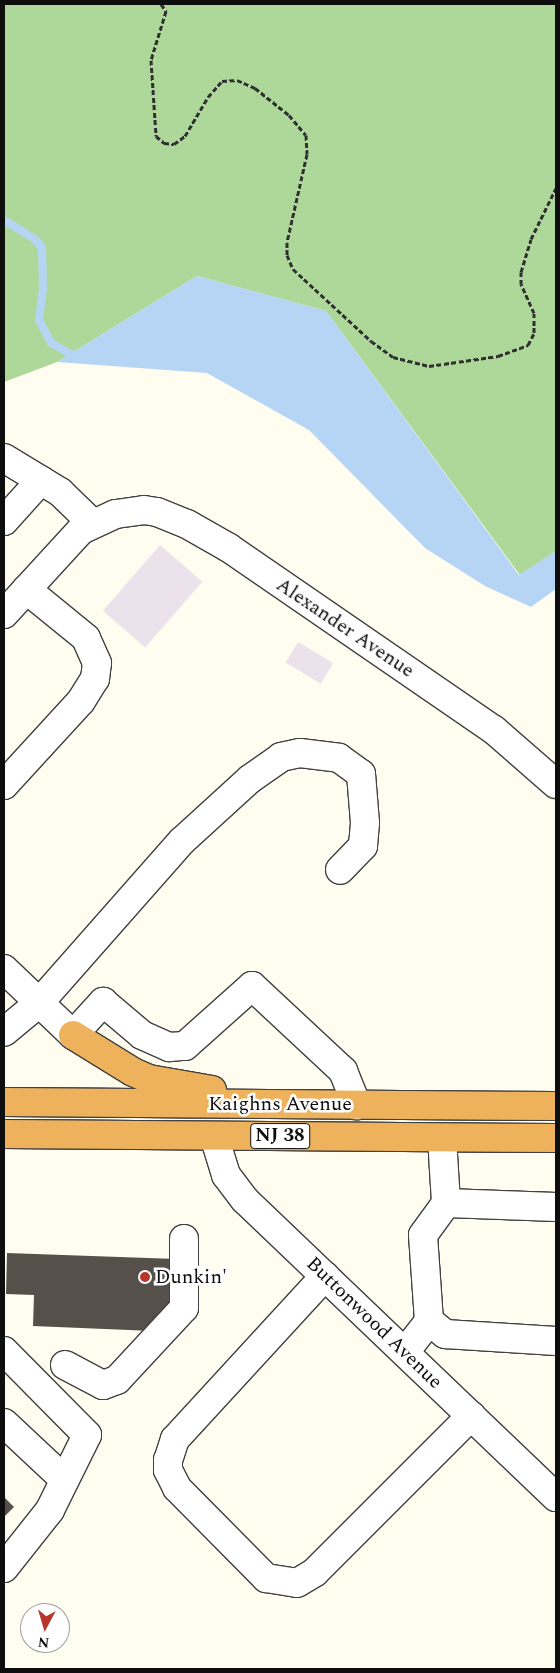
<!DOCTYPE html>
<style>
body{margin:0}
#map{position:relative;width:560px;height:1673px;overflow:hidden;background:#fefdef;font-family:Spectral,serif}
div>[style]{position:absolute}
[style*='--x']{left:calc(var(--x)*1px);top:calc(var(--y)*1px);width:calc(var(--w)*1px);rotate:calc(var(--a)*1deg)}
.industrial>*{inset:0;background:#ece2ec;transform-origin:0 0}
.forest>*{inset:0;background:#aed89a}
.water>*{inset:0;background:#b6d5f4}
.stream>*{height:8px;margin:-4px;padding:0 4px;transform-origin:4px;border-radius:4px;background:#b6d5f4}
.building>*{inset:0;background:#56504a}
.path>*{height:3px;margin-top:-1.5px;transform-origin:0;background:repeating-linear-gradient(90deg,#303030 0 5px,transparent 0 7.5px)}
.roads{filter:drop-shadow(1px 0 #414141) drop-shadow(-1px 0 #414141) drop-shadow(0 1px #414141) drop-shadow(0 -1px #414141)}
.minor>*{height:28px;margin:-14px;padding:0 14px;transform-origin:14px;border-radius:14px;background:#fff}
.highway>*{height:28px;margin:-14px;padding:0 14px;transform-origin:14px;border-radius:14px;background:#eeb25d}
.dots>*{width:14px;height:14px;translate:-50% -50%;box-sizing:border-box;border:2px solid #fff;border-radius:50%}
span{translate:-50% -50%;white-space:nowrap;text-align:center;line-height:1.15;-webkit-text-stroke:5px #fff;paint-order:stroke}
.shield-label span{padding:1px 4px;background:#fff;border:1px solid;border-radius:4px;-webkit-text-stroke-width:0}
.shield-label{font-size:19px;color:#0e0e0e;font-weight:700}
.street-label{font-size:20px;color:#0e0e0e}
.poi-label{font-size:20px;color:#0e0e0e}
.left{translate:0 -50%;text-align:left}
.frame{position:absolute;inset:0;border:5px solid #0e0e0e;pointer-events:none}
.north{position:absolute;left:20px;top:1603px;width:50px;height:50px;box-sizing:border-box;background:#fff;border:1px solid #9f9f9f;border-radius:50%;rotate:186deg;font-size:14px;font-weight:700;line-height:20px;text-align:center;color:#0e0e0e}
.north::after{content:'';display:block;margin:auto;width:18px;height:22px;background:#b8362b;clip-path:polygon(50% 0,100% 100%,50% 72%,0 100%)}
</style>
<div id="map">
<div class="industrial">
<div style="left:160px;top:545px;width:56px;height:87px;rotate:41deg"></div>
<div style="left:298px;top:642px;width:41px;height:24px;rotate:31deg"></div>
</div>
<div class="forest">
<div style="clip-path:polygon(4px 4px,556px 4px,556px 551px,520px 575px,326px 311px,197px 276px,57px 362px,4px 382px)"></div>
</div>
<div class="water">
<div style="clip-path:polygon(197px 276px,326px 311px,519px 575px,556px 551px,556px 589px,531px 607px,485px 586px,425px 548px,309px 430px,207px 373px,57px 362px)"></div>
</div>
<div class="stream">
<div style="--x:4;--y:220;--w:38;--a:32"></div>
<div style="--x:36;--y:240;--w:10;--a:53"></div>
<div style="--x:42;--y:248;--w:40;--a:88.6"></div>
<div style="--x:43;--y:288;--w:32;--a:97"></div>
<div style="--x:39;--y:320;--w:26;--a:62"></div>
<div style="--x:51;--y:343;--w:31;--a:29"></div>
</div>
<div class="building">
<div style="clip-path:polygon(7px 1253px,176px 1259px,174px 1309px,153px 1331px,33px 1326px,34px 1295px,6px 1294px)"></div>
<div style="clip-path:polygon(4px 1497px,14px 1507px,4px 1517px)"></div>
</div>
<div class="path">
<div style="--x:161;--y:4;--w:9;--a:54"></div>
<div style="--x:166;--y:11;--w:51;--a:107"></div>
<div style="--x:151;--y:60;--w:76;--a:86.2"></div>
<div style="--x:156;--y:136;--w:11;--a:41"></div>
<div style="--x:164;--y:143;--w:10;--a:6"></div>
<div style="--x:174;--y:144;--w:14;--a:-36"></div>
<div style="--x:185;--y:136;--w:45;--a:-59.5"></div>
<div style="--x:208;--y:97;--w:21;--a:-49"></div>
<div style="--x:222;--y:81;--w:15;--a:-4"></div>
<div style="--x:237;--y:80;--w:20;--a:24"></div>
<div style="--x:255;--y:88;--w:43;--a:38.5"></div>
<div style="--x:289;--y:115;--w:26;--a:50"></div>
<div style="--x:306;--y:135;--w:19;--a:87"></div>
<div style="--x:307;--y:154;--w:90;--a:102.8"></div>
<div style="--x:287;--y:242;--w:13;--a:90"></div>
<div style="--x:287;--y:255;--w:15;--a:67"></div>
<div style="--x:293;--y:269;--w:106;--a:42.7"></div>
<div style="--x:371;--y:341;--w:27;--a:36"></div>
<div style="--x:393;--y:357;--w:37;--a:14"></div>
<div style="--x:429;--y:366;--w:70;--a:-8.2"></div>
<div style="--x:498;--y:356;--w:32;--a:-20"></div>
<div style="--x:528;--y:345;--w:13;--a:-63"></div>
<div style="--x:534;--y:333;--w:20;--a:-90"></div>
<div style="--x:534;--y:313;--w:32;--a:-114"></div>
<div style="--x:521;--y:284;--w:12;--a:-90"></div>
<div style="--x:521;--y:272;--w:34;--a:-73"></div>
<div style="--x:531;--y:239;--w:57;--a:-63.9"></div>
</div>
<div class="roads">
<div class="minor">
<div style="--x:4;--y:458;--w:66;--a:31.3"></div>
<div style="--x:60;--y:492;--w:45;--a:44.1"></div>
<div style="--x:4;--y:521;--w:55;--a:-47.9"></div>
<div style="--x:4;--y:614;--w:114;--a:-47.5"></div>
<div style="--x:81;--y:530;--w:38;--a:-25"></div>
<div style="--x:116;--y:514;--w:28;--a:-8"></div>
<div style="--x:144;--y:510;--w:13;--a:9"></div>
<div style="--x:157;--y:512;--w:32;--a:22"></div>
<div style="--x:187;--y:524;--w:48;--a:29.7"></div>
<div style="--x:229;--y:548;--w:321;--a:34.5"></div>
<div style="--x:494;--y:730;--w:82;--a:41.1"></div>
<div style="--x:4;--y:785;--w:114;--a:-47.5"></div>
<div style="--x:81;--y:701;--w:26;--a:-58"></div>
<div style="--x:95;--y:679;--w:16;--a:-83"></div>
<div style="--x:97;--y:663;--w:27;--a:-114"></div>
<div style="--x:86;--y:638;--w:77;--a:-140.8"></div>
<div style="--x:4;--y:969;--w:95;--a:43.7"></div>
<div style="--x:73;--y:1035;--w:45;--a:-47.7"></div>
<div style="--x:103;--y:1002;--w:51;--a:40.2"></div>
<div style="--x:142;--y:1035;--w:30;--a:24"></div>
<div style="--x:169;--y:1047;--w:16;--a:-4"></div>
<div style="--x:185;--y:1046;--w:90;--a:-41.8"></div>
<div style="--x:252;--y:986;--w:125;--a:43"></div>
<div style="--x:343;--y:1071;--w:37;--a:68"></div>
<div style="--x:4;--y:1032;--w:45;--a:-39.6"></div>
<div style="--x:39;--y:1003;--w:216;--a:-48.6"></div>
<div style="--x:182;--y:841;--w:92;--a:-42.4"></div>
<div style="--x:250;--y:779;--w:38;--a:-35"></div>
<div style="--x:281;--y:757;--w:19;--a:-12"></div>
<div style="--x:300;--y:753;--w:39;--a:7"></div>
<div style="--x:339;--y:758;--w:27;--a:36"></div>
<div style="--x:361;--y:774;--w:49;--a:85.3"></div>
<div style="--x:365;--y:823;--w:23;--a:95"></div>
<div style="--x:363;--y:846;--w:33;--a:134"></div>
<div style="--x:214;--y:1136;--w:41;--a:72.9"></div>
<div style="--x:226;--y:1175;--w:31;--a:53"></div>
<div style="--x:245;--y:1200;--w:430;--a:43.7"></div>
<div style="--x:446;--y:1203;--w:110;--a:2.1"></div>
<div style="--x:325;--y:1276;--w:222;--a:132.6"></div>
<div style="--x:175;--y:1439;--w:22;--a:108"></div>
<div style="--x:168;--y:1460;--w:10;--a:90"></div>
<div style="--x:168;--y:1470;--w:20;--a:63"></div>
<div style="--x:177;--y:1488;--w:127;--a:45.3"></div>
<div style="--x:266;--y:1578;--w:31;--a:9"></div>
<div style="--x:297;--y:1583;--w:21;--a:-31"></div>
<div style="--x:315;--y:1572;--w:221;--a:-45"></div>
<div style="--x:429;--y:1321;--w:21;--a:39"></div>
<div style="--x:445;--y:1334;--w:111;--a:3.6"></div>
<div style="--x:4;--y:1351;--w:118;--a:45.3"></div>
<div style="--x:87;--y:1435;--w:84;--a:116.3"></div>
<div style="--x:50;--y:1510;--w:74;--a:128.4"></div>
<div style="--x:405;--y:1352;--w:39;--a:-52"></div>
<div style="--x:429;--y:1321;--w:86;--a:-94"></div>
<div style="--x:423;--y:1235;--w:39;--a:-54"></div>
<div style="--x:446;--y:1203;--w:65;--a:-93.5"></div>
<div style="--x:65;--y:1365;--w:43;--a:27.8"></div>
<div style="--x:103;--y:1385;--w:15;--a:-20"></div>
<div style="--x:117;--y:1380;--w:98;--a:-47.1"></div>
<div style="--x:184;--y:1308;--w:69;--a:-90"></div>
<div style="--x:4;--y:1423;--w:83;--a:43.1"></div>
</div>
<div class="highway">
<div style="--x:73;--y:1035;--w:70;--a:31.7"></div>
<div style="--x:133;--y:1072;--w:17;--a:24"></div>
<div style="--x:149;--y:1079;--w:64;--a:9.9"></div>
<div style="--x:4;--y:1102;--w:552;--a:0.42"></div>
<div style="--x:4;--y:1134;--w:552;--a:0.42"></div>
</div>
</div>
<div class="dots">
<div style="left:145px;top:1277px;background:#b8362b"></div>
</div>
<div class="shield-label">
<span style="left:280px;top:1136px">NJ 38</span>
</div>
<div class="street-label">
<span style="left:345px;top:628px;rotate:34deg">Alexander Avenue</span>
<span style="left:280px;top:1104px">Kaighns Avenue</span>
<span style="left:374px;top:1323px;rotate:44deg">Buttonwood Avenue</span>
</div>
<div class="poi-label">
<span class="left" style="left:155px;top:1277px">Dunkin'</span>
</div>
<div class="frame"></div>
<div class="north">N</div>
</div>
